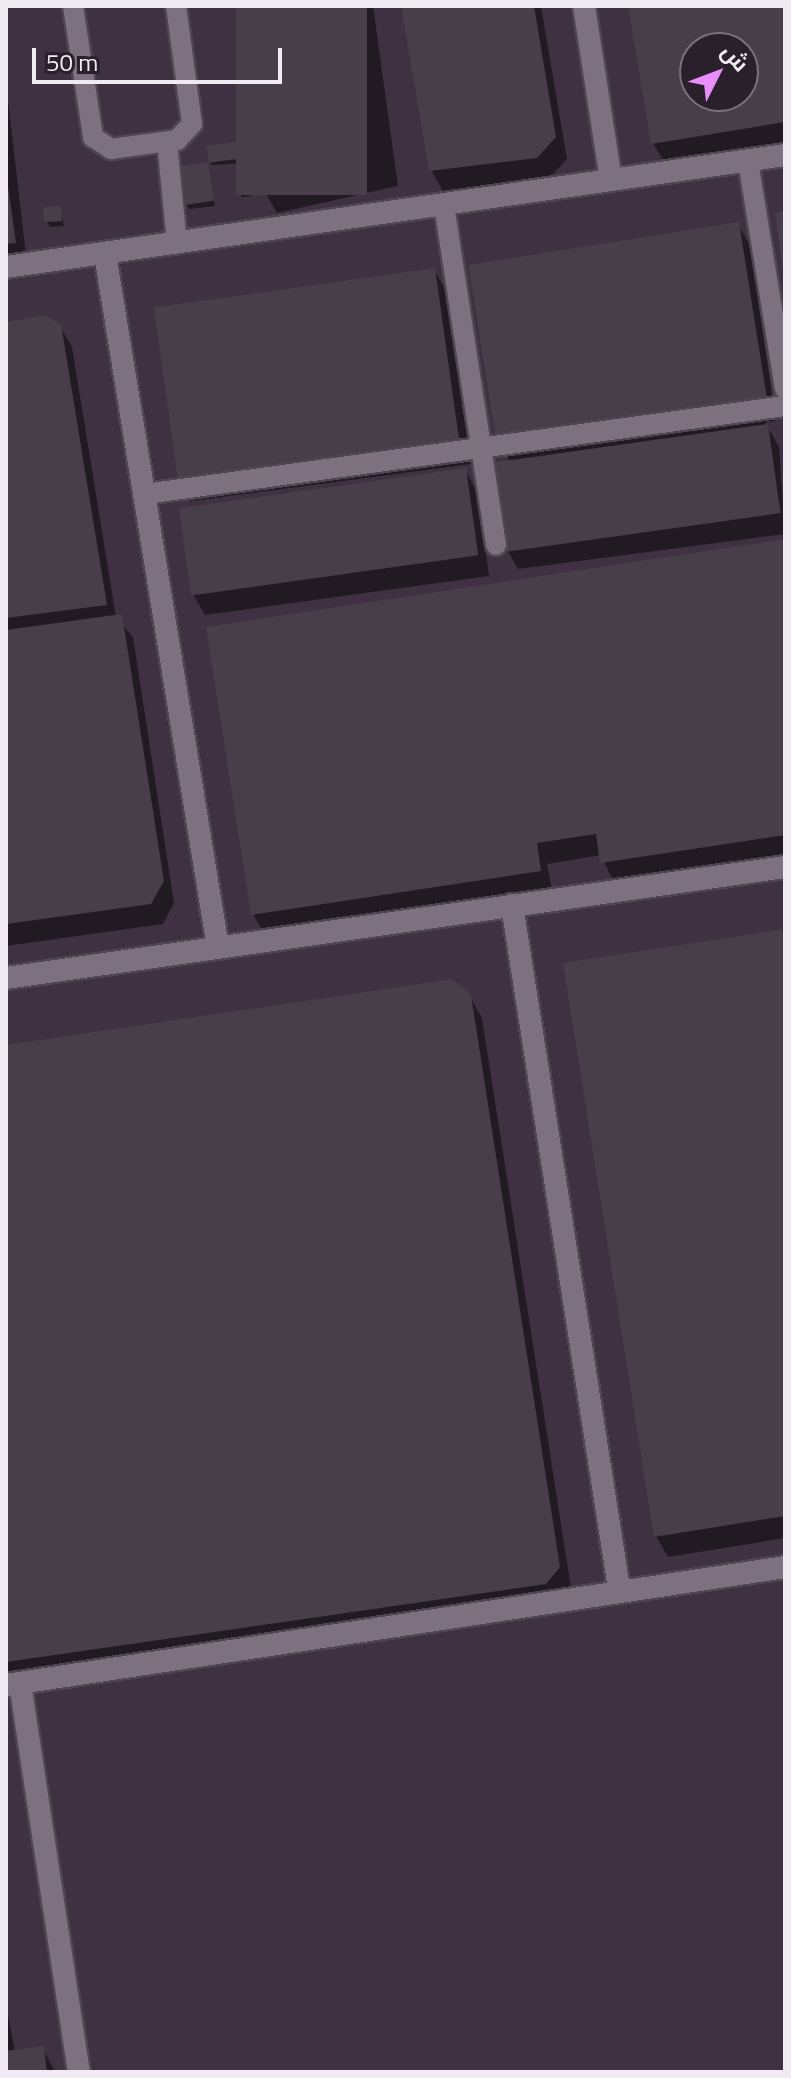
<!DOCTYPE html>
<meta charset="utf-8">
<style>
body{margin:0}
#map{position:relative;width:791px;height:2078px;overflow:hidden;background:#342a35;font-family:"Titillium Web",Cairo,sans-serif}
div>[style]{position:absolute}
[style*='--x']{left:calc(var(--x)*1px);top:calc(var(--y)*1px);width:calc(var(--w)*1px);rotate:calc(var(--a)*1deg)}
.built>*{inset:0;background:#3f3142}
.shadow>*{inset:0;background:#0007}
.building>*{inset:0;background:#483e4a;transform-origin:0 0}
.roads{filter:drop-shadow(2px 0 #4e4650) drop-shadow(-2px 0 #4e4650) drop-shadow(0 2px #4e4650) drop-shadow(0 -2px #4e4650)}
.service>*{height:20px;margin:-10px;padding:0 10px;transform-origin:10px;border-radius:10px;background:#7d717f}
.minor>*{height:22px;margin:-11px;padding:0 11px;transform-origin:11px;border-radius:11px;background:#7d717f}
span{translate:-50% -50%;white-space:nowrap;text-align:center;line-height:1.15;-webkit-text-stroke:8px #2a202b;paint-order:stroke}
.frame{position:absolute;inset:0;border:8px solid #f0eaf2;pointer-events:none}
.north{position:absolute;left:679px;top:32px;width:80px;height:80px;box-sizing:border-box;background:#2a202b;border:2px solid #79717b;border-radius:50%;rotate:48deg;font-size:22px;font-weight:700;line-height:32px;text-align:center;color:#f0eaf2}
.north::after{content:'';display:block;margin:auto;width:28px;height:36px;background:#ea8dfd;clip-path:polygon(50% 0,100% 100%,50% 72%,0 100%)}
.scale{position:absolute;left:32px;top:48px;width:250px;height:36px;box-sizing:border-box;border:4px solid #f0eaf2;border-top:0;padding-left:10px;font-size:24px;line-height:28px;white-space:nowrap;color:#f0eaf2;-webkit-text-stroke:6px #2a202b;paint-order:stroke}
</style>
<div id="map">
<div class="built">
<div style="clip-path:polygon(evenodd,6px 6px,785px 6px,785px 2072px,6px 2072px,6px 6px,695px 48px,743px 48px,743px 96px,695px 96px,695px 48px)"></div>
</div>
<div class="shadow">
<div style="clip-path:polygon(238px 6px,373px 6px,398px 186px,277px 213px,265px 192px)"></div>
<div style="clip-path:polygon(403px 6px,541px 6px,567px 159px,549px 178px,443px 191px,431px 170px)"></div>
<div style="clip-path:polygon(evenodd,630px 6px,785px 6px,785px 144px,665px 164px,653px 143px,630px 6px,695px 48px,743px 48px,743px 96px,695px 96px,695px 48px)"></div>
<div style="clip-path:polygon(6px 83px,27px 263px,6px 265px)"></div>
<div style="clip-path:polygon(244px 143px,248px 163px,211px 165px,208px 148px)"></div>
<div style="clip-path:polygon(208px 165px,215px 206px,189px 209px,186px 204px)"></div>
<div style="clip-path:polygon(248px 178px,251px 196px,242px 197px,239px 191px)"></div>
<div style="clip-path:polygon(60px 208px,64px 226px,50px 227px,47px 222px)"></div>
<div style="clip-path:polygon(738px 225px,750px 245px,776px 421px,765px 422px,779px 447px,785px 534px,518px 569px,506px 548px,509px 460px,497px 440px)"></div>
<div style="clip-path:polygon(434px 270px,446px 290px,471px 464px,191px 501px,179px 480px)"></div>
<div style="clip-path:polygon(6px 324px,59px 325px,72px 347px,116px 617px,133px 637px,174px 903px,163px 924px,6px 946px)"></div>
<div style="clip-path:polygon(465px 470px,477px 491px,489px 576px,205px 615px,193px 594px)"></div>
<div style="clip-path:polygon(785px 541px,785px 857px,614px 883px,601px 855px,547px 864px,552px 891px,265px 935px,253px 914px)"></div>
<div style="clip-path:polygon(785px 931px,785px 1538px,668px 1557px,656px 1536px)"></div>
<div style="clip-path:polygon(470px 997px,482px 1018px,571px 1588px,6px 1684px,6px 1047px)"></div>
<div style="clip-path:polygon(6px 2005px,15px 2052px,43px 2049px,55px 2072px,6px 2072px)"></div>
</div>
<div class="building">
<div style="left:236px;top:6px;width:131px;height:189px"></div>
<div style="clip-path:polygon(401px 6px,534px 6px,556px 137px,537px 158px,429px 171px)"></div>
<div style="clip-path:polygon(evenodd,628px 6px,785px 6px,785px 122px,651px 144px,628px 6px,695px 48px,743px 48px,743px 96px,695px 96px,695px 48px)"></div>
<div style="left:245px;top:141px;width:17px;height:39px;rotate:83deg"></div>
<div style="left:208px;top:162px;width:39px;height:29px;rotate:81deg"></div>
<div style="clip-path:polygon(6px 172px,16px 243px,6px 244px)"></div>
<div style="left:249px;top:176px;width:15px;height:13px;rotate:86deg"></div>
<div style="left:61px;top:206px;width:15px;height:18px;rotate:86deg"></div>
<div style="clip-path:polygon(785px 211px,785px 268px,783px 268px,775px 213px)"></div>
<div style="left:739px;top:222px;width:180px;height:274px;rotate:81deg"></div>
<div style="left:435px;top:268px;width:178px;height:284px;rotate:82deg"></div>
<div style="clip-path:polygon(45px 315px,61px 324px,107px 605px,6px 618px,6px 322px)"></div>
<div style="left:768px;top:424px;width:90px;height:278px;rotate:82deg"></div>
<div style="left:466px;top:468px;width:88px;height:290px;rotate:82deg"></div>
<div style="clip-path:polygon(785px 539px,785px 835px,600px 863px,596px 834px,537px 843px,541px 871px,251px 915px,206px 627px)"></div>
<div style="clip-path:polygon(122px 614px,164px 881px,151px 904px,6px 924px,6px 630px)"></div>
<div style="clip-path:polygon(785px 929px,785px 1516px,654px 1537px,563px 963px)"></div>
<div style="clip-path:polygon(453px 979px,471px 995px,560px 1567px,546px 1584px,6px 1662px,6px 1045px)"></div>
<div style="clip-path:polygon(44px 2046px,47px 2072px,6px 2072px,6px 2051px)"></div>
</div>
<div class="roads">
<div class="service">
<div style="--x:73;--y:6;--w:133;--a:81.3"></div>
<div style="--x:93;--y:137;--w:22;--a:34"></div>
<div style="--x:111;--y:149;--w:67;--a:-7.8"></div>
<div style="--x:177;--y:140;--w:22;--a:-47"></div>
<div style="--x:192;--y:124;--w:119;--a:-97.7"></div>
<div style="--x:167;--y:142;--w:102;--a:84.4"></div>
<div style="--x:748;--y:161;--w:231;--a:80.8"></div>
<div style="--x:444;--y:205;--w:344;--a:81.3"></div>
<div style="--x:145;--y:494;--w:646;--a:-7.83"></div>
</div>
<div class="minor">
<div style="--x:584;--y:6;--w:176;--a:81.2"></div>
<div style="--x:105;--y:254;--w:703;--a:80.75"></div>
<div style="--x:6;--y:267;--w:787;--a:-8.18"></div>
<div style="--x:512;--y:905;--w:691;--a:81.1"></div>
<div style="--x:6;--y:978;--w:787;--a:-8.11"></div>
<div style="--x:20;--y:1683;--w:393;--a:81.4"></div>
<div style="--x:6;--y:1685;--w:788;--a:-8.61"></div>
</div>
</div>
<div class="frame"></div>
<div class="north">ش</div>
<div class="scale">50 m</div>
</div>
